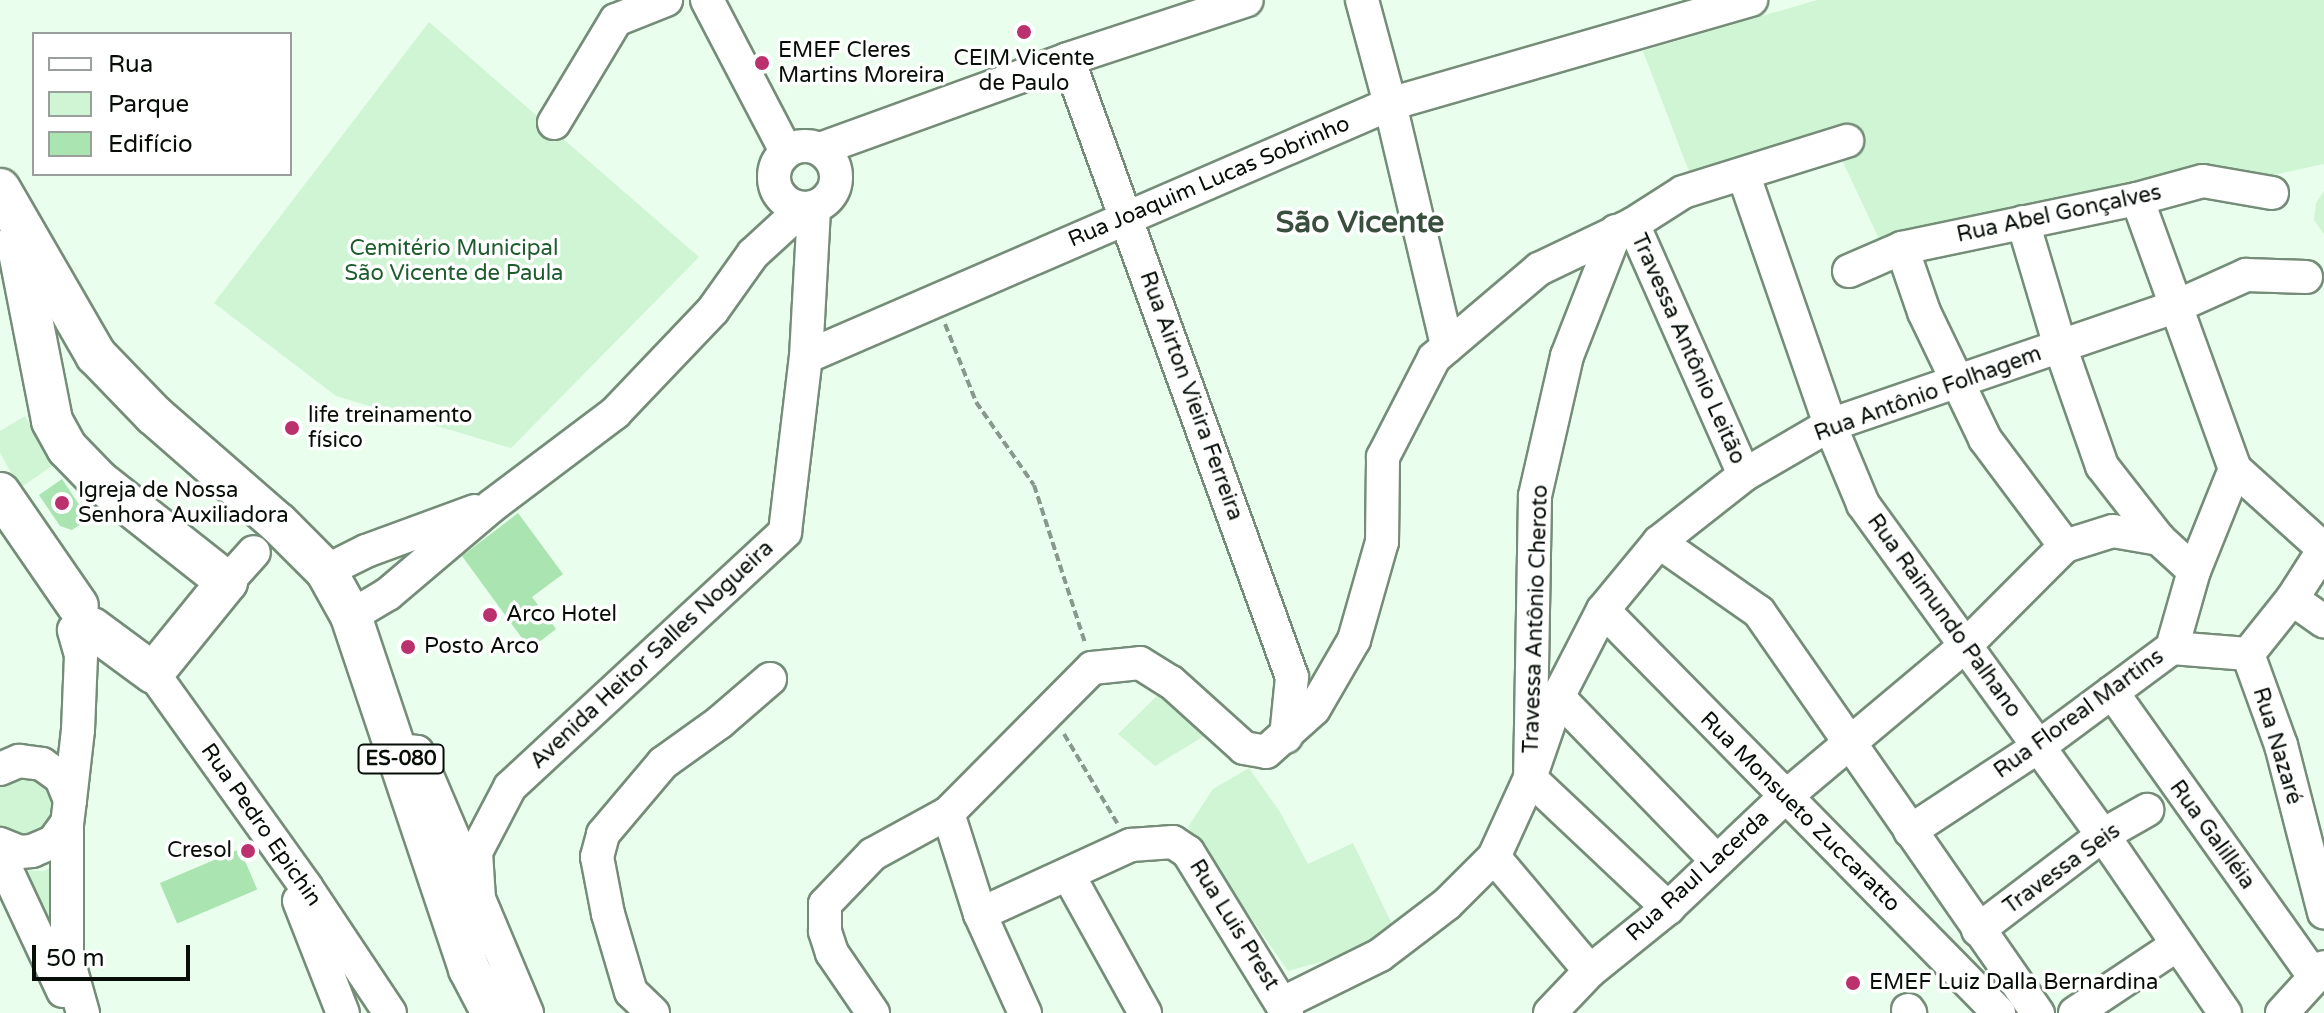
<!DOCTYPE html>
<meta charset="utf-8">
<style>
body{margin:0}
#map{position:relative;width:2324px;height:1013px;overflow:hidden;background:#e9feec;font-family:"Varela Round",sans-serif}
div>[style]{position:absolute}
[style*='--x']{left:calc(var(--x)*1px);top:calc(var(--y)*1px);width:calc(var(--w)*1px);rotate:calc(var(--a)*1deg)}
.green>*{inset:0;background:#cff5d4}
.building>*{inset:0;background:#a9e4b1;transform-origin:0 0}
.path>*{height:4px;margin-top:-2px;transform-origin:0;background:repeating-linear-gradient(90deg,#88988a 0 8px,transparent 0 12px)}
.roads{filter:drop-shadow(2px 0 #758d78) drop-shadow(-2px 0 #758d78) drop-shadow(0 2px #758d78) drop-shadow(0 -2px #758d78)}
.minor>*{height:32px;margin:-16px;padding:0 16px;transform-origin:16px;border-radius:16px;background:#fff}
.minor>.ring{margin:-16px;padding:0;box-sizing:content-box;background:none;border:32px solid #fff;border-radius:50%}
.major>*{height:40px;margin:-20px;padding:0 20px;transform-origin:20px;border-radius:20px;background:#fff}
.dots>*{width:22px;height:22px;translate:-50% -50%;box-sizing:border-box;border:4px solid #fff;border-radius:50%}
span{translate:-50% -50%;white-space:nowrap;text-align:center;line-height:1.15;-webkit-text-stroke:7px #fff;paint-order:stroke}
.shield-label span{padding:2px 6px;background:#fff;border:2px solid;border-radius:6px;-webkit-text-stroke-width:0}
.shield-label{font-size:20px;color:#060e07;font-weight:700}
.poi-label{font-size:22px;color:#060e07}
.left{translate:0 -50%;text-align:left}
.right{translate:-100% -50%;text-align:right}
.street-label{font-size:22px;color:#060e07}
.park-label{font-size:22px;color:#1e5c2d}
.district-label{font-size:30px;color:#394f3d;font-weight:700}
.legend{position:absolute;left:32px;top:32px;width:260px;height:144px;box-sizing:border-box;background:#fff;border:2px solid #9b9f9c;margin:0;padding:10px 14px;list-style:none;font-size:24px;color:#060e07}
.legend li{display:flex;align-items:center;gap:16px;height:40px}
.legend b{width:40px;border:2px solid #9b9f9c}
.scale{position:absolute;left:32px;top:945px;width:158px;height:36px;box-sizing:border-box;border:4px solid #060e07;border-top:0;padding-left:10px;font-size:24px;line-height:28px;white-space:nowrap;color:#060e07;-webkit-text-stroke:6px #fff;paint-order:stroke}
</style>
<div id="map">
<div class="green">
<div style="clip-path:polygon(1817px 0,2324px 0,2324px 164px,1888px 258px,1841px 158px,1693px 182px,1643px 51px)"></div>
<div style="clip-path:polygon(429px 22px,699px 257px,511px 448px,336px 396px,214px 303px)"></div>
<div style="clip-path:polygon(2324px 191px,2324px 234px,2314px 220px,2316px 203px)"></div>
<div style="clip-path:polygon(25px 416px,52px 466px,20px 488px,0 453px,0 431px)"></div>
<div style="clip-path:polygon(1167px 686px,1214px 730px,1155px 766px,1118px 734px)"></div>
<div style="clip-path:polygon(1249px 768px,1280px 812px,1308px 864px,1353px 843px,1392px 924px,1356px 952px,1288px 971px,1188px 827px,1213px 789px)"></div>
<div style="clip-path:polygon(27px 771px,60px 792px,46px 836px,8px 836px,0 828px,0 784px)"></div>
<div style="clip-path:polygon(58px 863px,48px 933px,17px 870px,44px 871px)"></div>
</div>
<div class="building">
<div style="clip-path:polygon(62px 479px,84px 512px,82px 523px,72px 530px,60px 526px,39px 495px)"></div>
<div style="clip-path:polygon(518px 513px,563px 574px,532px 597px,556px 629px,530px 649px,462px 556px)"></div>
<div style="left:240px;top:849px;width:44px;height:87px;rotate:67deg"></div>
</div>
<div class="path">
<div style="--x:945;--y:324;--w:84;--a:68.3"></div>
<div style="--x:976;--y:402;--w:101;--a:55.1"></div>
<div style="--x:1034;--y:485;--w:166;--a:72.1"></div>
<div style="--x:1064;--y:734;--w:104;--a:59.2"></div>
</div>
<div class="roads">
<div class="minor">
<div style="--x:707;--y:0;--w:170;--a:62.4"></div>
<div style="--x:1362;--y:0;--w:108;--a:74.9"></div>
<div style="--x:1390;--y:104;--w:249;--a:76.7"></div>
<div style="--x:1068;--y:59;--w:657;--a:70.08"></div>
<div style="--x:1292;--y:677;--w:60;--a:95.7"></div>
<div style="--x:554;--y:123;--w:120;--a:-59"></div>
<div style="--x:616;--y:20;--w:54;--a:-21.8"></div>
<div class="ring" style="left:774px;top:146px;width:30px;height:30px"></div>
<div style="--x:820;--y:149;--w:264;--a:-19.9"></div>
<div style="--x:1068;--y:59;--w:188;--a:-18.2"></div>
<div style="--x:1744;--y:176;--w:263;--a:70.9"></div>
<div style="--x:1830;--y:425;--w:86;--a:67.3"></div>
<div style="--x:1863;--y:504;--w:409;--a:54.1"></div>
<div style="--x:2103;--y:835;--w:216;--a:55.6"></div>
<div style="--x:2023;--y:222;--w:129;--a:73.4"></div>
<div style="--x:2060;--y:346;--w:127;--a:70.7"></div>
<div style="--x:2102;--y:466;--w:93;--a:52"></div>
<div style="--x:1633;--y:224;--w:274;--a:66.1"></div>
<div style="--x:1616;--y:231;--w:134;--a:111.4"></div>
<div style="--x:1567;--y:356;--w:144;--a:102.9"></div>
<div style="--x:1535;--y:496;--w:282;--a:91"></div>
<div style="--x:1530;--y:778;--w:190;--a:43.3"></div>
<div style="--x:1902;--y:248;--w:68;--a:71"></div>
<div style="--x:1924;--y:312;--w:141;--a:64.3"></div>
<div style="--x:1985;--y:439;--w:134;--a:53.2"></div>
<div style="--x:1849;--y:271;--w:58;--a:-23.5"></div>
<div style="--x:1902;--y:248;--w:240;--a:-11.8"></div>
<div style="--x:2137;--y:199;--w:68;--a:-15.3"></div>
<div style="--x:2203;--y:181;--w:70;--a:9.9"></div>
<div style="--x:806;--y:357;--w:636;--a:-23.42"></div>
<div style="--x:1390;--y:104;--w:376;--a:-16.1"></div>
<div style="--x:2235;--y:469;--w:120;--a:42"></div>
<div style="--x:1659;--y:542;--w:122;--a:35"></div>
<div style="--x:1759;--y:612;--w:489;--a:55.2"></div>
<div style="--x:326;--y:571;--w:45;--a:-26.6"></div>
<div style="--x:366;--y:551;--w:116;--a:-20.2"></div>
<div style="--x:227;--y:582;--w:40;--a:-48"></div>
<div style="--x:2292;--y:599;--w:39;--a:35"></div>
<div style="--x:1603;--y:610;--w:565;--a:45.5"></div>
<div style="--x:351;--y:616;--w:43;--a:-30.7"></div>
<div style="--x:388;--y:594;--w:138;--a:-40.3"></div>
<div style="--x:493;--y:505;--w:153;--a:-37"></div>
<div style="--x:615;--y:413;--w:142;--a:-46.4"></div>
<div style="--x:713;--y:310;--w:69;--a:-54.5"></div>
<div style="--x:753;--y:254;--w:68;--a:-42.6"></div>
<div style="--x:2172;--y:648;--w:76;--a:4.5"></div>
<div style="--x:2248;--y:654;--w:97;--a:70.1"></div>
<div style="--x:2281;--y:745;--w:173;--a:75.6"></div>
<div style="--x:2248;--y:654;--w:70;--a:-51.3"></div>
<div style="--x:2292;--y:599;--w:59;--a:-57.4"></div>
<div style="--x:153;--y:673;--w:263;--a:54.4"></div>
<div style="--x:306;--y:887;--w:151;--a:56.3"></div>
<div style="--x:2112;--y:692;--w:349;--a:54.6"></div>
<div style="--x:1558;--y:697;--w:228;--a:45.9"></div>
<div style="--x:399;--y:750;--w:18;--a:6"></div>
<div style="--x:417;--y:752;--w:140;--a:66.9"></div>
<div style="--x:0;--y:769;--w:21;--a:-23"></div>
<div style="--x:19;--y:761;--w:23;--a:7"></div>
<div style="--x:42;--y:764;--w:24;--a:36"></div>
<div style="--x:61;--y:778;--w:24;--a:68"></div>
<div style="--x:70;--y:800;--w:23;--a:97"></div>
<div style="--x:67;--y:823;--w:24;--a:126"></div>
<div style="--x:53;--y:842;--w:23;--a:157"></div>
<div style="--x:32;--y:851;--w:12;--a:175"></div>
<div style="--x:20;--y:852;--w:22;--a:-158"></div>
<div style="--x:70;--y:800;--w:70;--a:-83.5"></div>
<div style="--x:78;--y:730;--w:75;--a:-87.7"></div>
<div style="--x:81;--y:655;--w:26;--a:-106"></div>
<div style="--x:948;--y:813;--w:106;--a:72.4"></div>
<div style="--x:980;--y:914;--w:109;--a:65.6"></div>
<div style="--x:67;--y:823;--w:133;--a:90"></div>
<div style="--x:67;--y:956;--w:59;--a:74.3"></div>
<div style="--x:1910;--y:831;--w:153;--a:-33.3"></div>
<div style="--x:2038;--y:747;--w:167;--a:-36.5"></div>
<div style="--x:2172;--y:648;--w:80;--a:-74.1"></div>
<div style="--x:2194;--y:571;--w:110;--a:-68.1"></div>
<div style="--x:2235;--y:469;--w:287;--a:-109.9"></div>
<div style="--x:0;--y:856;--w:149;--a:65"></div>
<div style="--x:1494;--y:857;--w:149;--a:49.9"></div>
<div style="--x:1069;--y:876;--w:157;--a:61"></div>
<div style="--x:299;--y:901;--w:120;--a:68.6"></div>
<div style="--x:980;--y:914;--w:166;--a:-24.6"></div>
<div style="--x:1131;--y:845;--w:42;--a:-4.1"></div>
<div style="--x:1173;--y:842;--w:18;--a:34"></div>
<div style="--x:1188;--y:852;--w:189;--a:58.4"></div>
<div style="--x:1978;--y:930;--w:157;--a:-37.2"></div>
<div style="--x:2103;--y:835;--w:51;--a:-29.6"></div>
<div style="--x:1283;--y:1003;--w:108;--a:-26.3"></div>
<div style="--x:1380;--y:955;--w:84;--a:-37.3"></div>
<div style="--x:1447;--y:904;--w:66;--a:-45"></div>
<div style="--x:1494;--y:857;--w:87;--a:-65.5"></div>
<div style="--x:1530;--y:778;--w:86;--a:-70.9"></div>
<div style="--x:1558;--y:697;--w:98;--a:-62.7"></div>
<div style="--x:1603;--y:610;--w:88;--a:-50.5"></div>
<div style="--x:1659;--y:542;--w:108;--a:-38.2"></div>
<div style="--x:1744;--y:475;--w:99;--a:-30.2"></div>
<div style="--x:1830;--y:425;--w:367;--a:-18.9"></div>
<div style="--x:2177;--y:306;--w:76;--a:-24.2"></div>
<div style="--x:2246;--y:275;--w:60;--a:1.9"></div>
<div style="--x:1908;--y:1010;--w:4;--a:56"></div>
<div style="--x:527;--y:1013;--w:124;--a:-112.8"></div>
<div style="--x:479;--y:899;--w:47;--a:-93.7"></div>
<div style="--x:476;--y:852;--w:73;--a:-62.4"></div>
<div style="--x:510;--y:787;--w:375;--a:-42.8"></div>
<div style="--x:785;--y:532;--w:176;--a:-83.2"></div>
<div style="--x:806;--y:357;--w:150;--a:-86.9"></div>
<div style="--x:653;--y:1013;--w:30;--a:-136"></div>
<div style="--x:631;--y:992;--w:81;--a:-106.4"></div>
<div style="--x:608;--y:914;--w:58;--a:-100.9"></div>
<div style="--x:597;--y:857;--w:24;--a:-75"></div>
<div style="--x:603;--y:834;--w:93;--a:-49.8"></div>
<div style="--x:663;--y:763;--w:70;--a:-35.7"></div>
<div style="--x:720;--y:722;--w:66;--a:-40.7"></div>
<div style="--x:873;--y:1013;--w:73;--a:-124.3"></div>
<div style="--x:832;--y:953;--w:23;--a:-108"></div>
<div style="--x:825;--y:931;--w:27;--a:-90"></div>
<div style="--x:825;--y:904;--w:69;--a:-46.2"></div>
<div style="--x:873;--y:854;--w:85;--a:-28.7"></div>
<div style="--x:948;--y:813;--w:204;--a:-45.2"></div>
<div style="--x:1092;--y:668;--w:48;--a:-5.9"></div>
<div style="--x:1140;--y:663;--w:36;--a:32"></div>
<div style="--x:1171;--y:682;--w:98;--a:42.1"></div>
<div style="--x:1244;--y:748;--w:22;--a:10"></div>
<div style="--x:1266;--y:752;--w:64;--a:-41.9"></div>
<div style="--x:1314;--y:709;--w:80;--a:-59.9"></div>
<div style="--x:1354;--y:640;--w:102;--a:-74.1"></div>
<div style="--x:1382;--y:542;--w:85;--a:-89.3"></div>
<div style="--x:1383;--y:457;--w:111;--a:-62.7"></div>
<div style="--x:1434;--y:358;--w:138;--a:-40.3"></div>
<div style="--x:1539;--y:269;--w:104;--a:-25.6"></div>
<div style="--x:1633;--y:224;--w:59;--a:-32.6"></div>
<div style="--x:1683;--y:192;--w:172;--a:-17.3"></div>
<div style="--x:1550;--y:1013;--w:58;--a:-46.4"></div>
<div style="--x:1590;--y:971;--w:100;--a:-38.9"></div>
<div style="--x:1668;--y:908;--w:160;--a:-43.5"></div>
<div style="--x:1784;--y:798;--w:236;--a:-40"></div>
<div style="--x:1965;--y:646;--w:141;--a:-45"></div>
<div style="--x:2065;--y:546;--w:50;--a:-17.4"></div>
<div style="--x:2113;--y:531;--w:47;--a:9.9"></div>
<div style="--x:2159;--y:539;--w:47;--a:42.4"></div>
<div style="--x:2075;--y:1013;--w:123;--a:-33.7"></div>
<div style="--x:2282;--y:1013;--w:62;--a:-47.6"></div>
</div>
<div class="major">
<div style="--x:0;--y:189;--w:192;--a:60"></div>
<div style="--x:96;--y:355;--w:83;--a:46"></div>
<div style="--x:154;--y:415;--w:164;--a:41.1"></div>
<div style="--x:278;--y:523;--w:68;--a:45"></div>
<div style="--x:326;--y:571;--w:51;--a:60.9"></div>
<div style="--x:351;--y:616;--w:372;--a:71.5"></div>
<div style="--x:469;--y:969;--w:50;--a:62.4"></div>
<div style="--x:17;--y:242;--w:182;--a:78.9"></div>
<div style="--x:52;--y:421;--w:31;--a:61"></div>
<div style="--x:67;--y:448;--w:46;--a:45.9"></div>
<div style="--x:99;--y:481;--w:163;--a:38.3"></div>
<div style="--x:227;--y:582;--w:117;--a:129.1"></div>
<div style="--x:153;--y:673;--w:76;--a:-143.6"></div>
<div style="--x:0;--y:493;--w:137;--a:55.4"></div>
</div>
</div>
<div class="dots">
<div style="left:1024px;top:32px;background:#ba316d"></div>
<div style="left:762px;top:63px;background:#ba316d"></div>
<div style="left:292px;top:428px;background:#ba316d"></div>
<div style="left:62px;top:503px;background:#ba316d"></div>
<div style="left:490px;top:615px;background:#ba316d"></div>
<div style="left:408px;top:647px;background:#ba316d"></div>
<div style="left:248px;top:851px;background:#ba316d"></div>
<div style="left:1853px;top:983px;background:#ba316d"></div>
</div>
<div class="shield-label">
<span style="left:401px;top:759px">ES-080</span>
</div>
<div class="poi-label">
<span class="left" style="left:778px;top:63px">EMEF Cleres<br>Martins Moreira</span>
<span style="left:1024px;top:71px">CEIM Vicente<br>de Paulo</span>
<span class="left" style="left:308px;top:428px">life treinamento<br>físico</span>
<span class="left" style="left:78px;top:503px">Igreja de Nossa<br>Senhora Auxiliadora</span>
<span class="left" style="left:506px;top:615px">Arco Hotel</span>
<span class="left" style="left:424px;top:647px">Posto Arco</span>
<span class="right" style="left:232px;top:851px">Cresol</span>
<span class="left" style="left:1869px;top:983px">EMEF Luiz Dalla Bernardina</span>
</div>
<div class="street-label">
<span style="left:1209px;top:182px;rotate:-23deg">Rua Joaquim Lucas Sobrinho</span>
<span style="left:2059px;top:214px;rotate:-12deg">Rua Abel Gonçalves</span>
<span style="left:1688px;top:349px;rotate:66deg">Travessa Antônio Leitão</span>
<span style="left:1928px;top:394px;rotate:-20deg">Rua Antônio Folhagem</span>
<span style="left:1191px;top:396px;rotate:70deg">Rua Airton Vieira Ferreira</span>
<span style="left:1944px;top:616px;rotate:54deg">Rua Raimundo Palhano</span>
<span style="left:1536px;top:619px;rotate:-88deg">Travessa Antônio Cheroto</span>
<span style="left:652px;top:655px;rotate:-43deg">Avenida Heitor Salles Nogueira</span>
<span style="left:2079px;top:714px;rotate:-36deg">Rua Floreal Martins</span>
<span style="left:2277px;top:746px;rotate:73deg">Rua Nazaré</span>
<span style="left:1800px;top:812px;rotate:45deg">Rua Monsueto Zuccaratto</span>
<span style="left:261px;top:825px;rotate:55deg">Rua Pedro Epichin</span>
<span style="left:2212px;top:835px;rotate:54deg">Rua Galilléia</span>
<span style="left:2062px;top:869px;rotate:-36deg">Travessa Seis</span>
<span style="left:1698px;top:876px;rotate:-42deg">Rua Raul Lacerda</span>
<span style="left:1234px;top:925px;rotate:58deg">Rua Luis Prest</span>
</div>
<div class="park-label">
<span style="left:454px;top:261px">Cemitério Municipal<br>São Vicente de Paula</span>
</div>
<div class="district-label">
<span style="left:1360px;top:223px">São Vicente</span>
</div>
<ul class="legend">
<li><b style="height:10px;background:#fff"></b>Rua</li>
<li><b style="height:22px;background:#cff5d4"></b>Parque</li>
<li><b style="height:22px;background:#a9e4b1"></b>Edifício</li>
</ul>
<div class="scale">50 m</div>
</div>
